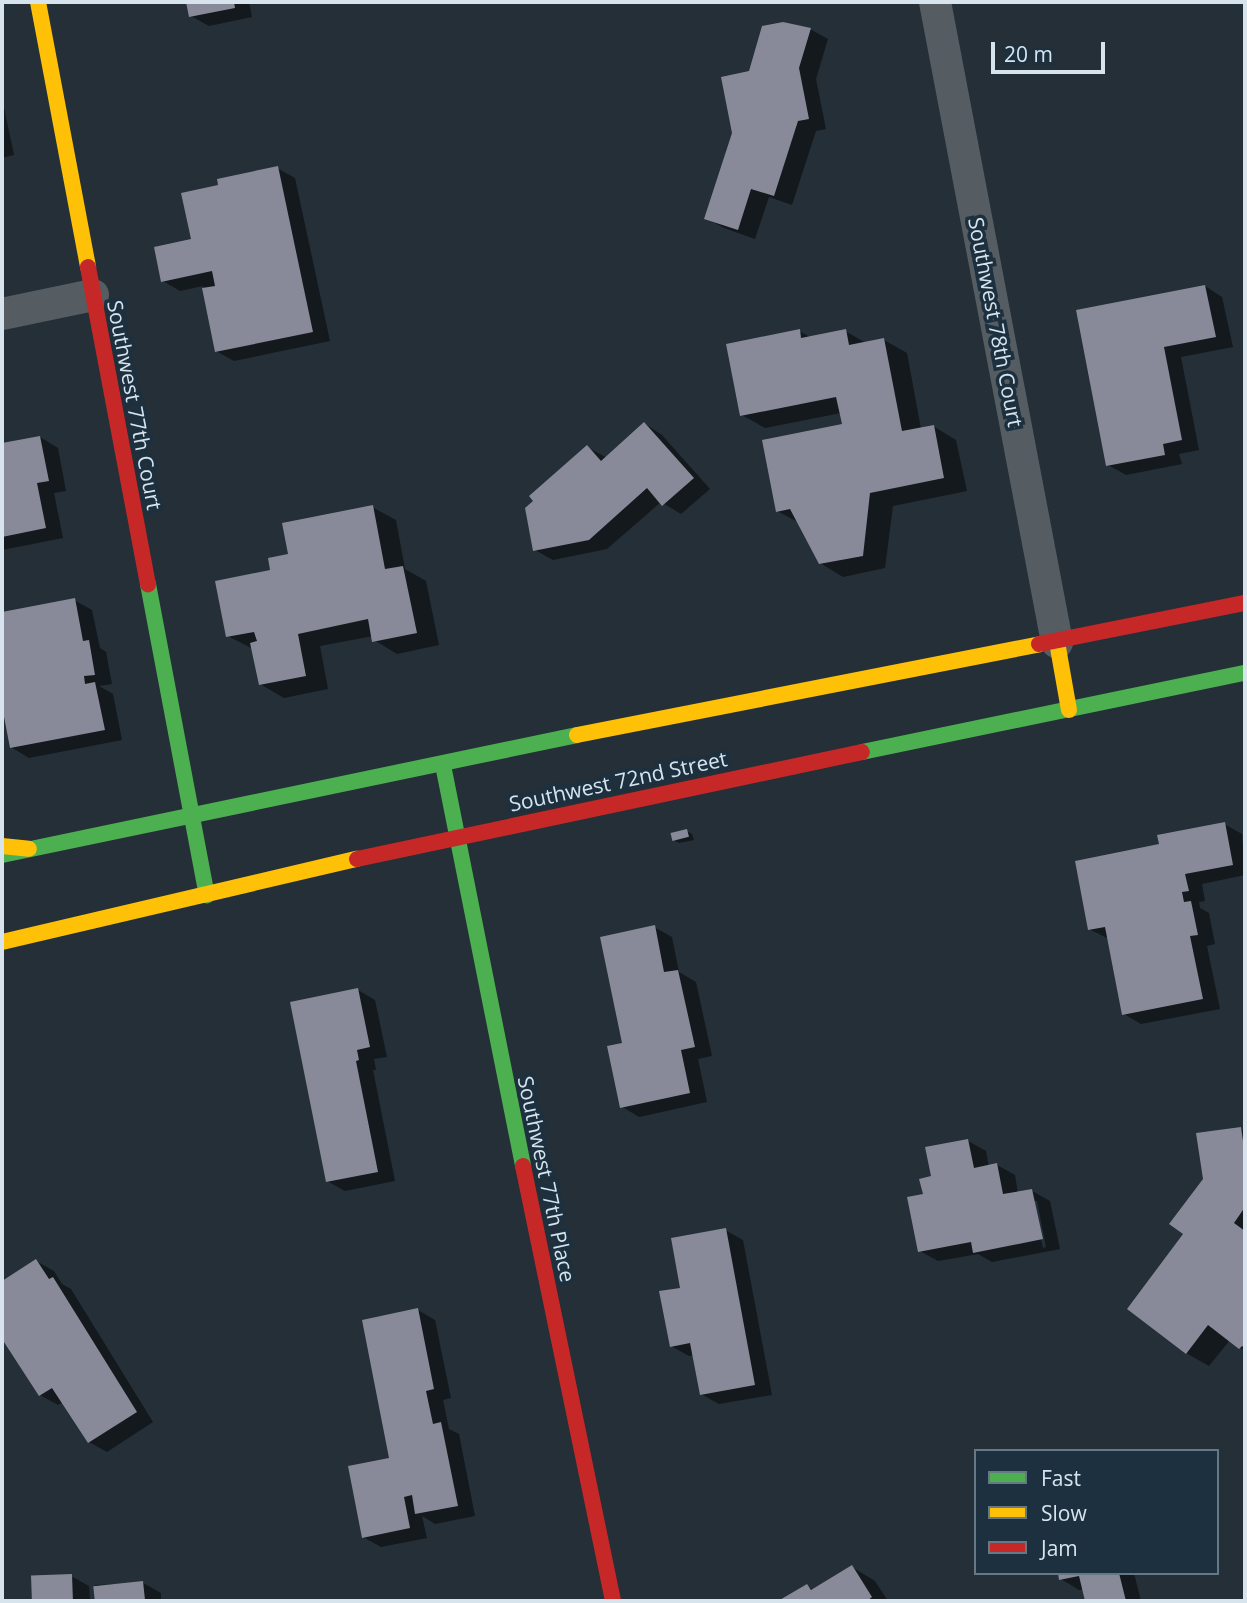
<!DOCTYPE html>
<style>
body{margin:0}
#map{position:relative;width:1247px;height:1603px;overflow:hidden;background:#242f37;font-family:"Open Sans",sans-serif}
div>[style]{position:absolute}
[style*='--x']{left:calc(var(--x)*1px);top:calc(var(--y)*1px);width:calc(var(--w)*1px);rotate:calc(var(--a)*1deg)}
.shadow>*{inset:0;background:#0007}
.building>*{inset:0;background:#898a99;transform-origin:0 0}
.street>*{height:32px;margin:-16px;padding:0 16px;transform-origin:16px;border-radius:16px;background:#555d63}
.fast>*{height:16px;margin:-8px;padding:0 8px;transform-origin:8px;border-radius:8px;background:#4caf50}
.slow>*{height:16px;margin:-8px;padding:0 8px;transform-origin:8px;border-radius:8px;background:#ffc107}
.jam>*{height:16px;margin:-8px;padding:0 8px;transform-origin:8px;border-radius:8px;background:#c62828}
span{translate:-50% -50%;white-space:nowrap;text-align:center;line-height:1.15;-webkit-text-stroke:7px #1c303f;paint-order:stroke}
.street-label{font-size:21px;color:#d7e4ed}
.frame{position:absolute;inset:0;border:4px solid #d7e4ed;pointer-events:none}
.legend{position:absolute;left:974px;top:1449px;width:245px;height:126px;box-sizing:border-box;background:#1c303f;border:2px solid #677885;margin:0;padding:9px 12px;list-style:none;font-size:21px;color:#d7e4ed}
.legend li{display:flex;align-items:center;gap:14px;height:35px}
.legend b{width:35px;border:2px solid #677885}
.scale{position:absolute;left:991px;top:42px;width:114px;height:32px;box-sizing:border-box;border:4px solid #d7e4ed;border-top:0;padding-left:9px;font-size:21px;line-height:24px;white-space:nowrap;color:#d7e4ed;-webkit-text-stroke:5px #1c303f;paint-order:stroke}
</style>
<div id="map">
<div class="shadow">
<div style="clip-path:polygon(188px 2px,249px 2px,252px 17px,209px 26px,191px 16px)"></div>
<div style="clip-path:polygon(810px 29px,828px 39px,816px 79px,826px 129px,816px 131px,792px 205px,769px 197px,755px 239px,724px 228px,706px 218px,734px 133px)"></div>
<div style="clip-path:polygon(2px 98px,14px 155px,2px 158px)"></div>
<div style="clip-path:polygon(277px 168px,295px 178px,330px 341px,234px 361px,216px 351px,203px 286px,180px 291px,163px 281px,193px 241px,220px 186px)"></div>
<div style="clip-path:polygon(1205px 286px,1222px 297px,1233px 347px,1181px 357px,1199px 450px,1179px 454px,1182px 464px,1126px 475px,1108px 465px,1078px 311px)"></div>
<div style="clip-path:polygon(799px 331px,812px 338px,845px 331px,866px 343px,884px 340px,907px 353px,921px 429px,933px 426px,956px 440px,967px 491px,893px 506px,885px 568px,843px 577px,820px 563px,800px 523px,777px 511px,844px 425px,841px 413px,765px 428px,742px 415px)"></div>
<div style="clip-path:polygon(645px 424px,662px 435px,710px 489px,681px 514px,661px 502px,607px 549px,553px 560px,535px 550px,587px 447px,607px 458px)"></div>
<div style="clip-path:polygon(40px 437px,58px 448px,66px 491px,54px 493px,63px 538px,2px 550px,2px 444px)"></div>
<div style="clip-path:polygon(372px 507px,396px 520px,405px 569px,426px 581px,439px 645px,397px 654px,374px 640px,373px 636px,320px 646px,328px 689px,284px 698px,260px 684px,253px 649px,228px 636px,272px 571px,290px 555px)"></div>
<div style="clip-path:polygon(74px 600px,92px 610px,100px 648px,106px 652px,112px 684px,99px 686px,113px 694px,122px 740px,29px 758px,11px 747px,2px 696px,2px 614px)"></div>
<div style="clip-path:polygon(1224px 824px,1242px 834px,1245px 875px,1202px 884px,1205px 901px,1199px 902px,1200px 908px,1209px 913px,1215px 944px,1207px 946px,1220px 1009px,1141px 1024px,1124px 1014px,1109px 939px,1089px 929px,1161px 845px)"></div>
<div style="clip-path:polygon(687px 831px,692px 834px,694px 840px,679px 843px,674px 840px)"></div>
<div style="clip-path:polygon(654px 927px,672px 937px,679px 972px,696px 982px,712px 1056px,698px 1059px,707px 1102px,639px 1117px,621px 1106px,624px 1044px)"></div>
<div style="clip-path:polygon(358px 990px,375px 1000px,387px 1057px,374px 1059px,376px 1070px,373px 1070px,395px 1181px,345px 1191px,327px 1181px)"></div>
<div style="clip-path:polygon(1240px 1129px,1245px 1132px,1245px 1351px,1230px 1340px,1209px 1366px,1186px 1353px,1186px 1234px)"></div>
<div style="clip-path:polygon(evenodd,968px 1141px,986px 1151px,989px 1167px,997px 1165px,1015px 1175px,1018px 1194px,1032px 1191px,1050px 1201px,1060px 1249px,992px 1262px,978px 1254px,938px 1261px,920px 1251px,925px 1195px,933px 1177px,968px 1141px,1033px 1201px,1037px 1201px,1046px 1247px,1043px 1248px,1033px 1201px)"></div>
<div style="clip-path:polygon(725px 1230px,743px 1240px,772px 1395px,719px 1404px,701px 1394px,694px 1355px,689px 1356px,671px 1346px,682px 1289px)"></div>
<div style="clip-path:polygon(36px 1261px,54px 1271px,62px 1284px,71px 1289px,153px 1422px,107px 1452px,89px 1442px,63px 1402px,58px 1405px,40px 1395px,2px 1336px,2px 1283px)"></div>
<div style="clip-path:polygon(418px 1310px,435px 1320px,451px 1398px,443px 1400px,449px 1429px,459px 1434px,475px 1516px,435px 1524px,422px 1516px,427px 1538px,381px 1547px,363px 1537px,391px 1459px)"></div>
<div style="clip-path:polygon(852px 1567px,875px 1581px,888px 1601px,781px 1601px,807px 1586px,814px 1590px)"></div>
<div style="clip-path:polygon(1059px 1573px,1134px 1573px,1141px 1601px,1087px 1601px,1084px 1589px,1079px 1590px,1061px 1579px)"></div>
<div style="clip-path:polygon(71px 1576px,89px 1586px,90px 1601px,34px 1601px,33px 1578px)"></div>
<div style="clip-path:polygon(143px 1583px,161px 1593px,161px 1601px,95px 1601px,95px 1585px)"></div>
</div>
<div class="building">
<div style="clip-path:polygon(186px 2px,234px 2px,235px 8px,189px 17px)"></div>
<div style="clip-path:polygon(783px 22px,811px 28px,799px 68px,809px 119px,798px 121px,774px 196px,751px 189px,738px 230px,704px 219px,732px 133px,721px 77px,749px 71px,762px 26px)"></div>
<div style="clip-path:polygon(278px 166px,313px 332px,215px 352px,202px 288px,215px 286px,212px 271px,161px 282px,154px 247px,191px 239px,181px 193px,218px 185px,217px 179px)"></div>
<div style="clip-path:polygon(1205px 285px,1216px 337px,1164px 347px,1182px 440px,1163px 444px,1165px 455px,1106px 466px,1076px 310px)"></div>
<div style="clip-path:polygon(800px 329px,801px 338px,846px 329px,849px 345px,884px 338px,902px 431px,934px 425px,944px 478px,870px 493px,863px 556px,819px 564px,790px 509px,776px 512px,762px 440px,842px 424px,836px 397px,740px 416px,726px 344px)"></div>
<div style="clip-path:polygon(644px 422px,694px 478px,662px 506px,647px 488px,589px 540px,533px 551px,525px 508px,533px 501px,529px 496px,587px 445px,601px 461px)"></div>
<div style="clip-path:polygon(40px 436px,49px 481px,37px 483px,46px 528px,2px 537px,2px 443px)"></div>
<div style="clip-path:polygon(373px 505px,385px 569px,403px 566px,417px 633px,372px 642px,368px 619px,298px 634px,306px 676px,259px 685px,250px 643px,257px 641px,254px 632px,226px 637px,215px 581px,270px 570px,268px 558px,288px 554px,282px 523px)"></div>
<div style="clip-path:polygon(75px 598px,83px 641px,89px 640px,95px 675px,84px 676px,85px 684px,95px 682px,105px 730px,10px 748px,2px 706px,2px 612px)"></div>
<div style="clip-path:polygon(1225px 822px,1233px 865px,1185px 874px,1189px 891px,1182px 892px,1184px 902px,1191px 901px,1198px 935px,1190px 936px,1203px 999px,1122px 1015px,1105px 927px,1088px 930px,1075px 861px,1159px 844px,1157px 835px)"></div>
<div style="left:687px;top:829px;width:8px;height:17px;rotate:76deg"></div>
<div style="clip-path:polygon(655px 925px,664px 972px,678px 970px,695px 1047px,681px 1050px,690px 1093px,620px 1108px,607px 1046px,622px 1043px,600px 937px)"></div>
<div style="clip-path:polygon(358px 988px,370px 1047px,357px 1050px,359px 1060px,356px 1061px,378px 1172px,326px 1182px,290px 1002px)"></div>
<div style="clip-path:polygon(1241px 1127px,1245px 1155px,1245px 1207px,1234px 1223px,1245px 1231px,1245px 1349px,1242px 1346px,1239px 1349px,1208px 1325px,1186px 1354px,1127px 1309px,1183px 1234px,1169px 1224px,1203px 1179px,1196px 1133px)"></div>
<div style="clip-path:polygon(968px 1139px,974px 1168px,997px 1163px,1003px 1194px,1032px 1189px,1043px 1239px,973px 1253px,971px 1242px,918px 1252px,907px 1197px,923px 1194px,919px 1179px,931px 1176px,925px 1147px)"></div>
<div style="clip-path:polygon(726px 1228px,755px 1385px,700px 1395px,690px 1343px,670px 1347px,659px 1291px,680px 1288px,671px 1238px)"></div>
<div style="clip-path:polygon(36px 1259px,49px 1279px,53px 1277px,137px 1412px,88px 1443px,52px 1388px,39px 1396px,2px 1339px,2px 1281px)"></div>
<div style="clip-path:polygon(418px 1308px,434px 1389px,426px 1391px,433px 1424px,441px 1422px,458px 1506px,415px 1514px,412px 1495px,404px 1497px,410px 1528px,362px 1538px,348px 1466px,389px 1458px,362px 1320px)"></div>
<div style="clip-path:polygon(852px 1565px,872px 1597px,867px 1601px,778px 1601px,807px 1584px,811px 1590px)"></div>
<div style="clip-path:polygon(1058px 1573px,1119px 1573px,1126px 1601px,1085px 1601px,1079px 1576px,1059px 1580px)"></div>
<div style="left:72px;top:1574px;width:27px;height:41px;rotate:88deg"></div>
<div style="left:143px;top:1581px;width:20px;height:50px;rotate:84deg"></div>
</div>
<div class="street">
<div style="--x:935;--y:2;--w:652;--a:79.21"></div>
<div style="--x:2;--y:314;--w:93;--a:-11.8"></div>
</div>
<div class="fast">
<div style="--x:148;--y:584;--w:317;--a:79.3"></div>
<div style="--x:862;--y:752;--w:391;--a:-11.7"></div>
<div style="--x:443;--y:765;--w:409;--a:78.7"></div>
<div style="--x:2;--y:855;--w:587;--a:-11.79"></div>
</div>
<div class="slow">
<div style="--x:38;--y:2;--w:270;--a:79.3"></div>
<div style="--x:1057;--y:642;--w:69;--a:80"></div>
<div style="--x:577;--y:735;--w:471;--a:-11.1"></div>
<div style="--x:2;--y:846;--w:27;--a:6"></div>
<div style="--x:2;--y:942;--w:365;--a:-13.2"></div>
</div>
<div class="jam">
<div style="--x:88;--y:267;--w:323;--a:79.3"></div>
<div style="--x:1039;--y:644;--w:210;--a:-11.3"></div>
<div style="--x:357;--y:859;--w:516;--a:-11.96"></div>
<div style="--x:523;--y:1166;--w:444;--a:78.3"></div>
</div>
<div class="street-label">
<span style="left:996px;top:322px;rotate:79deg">Southwest 78th Court</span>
<span style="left:135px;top:405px;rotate:79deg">Southwest 77th Court</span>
<span style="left:618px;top:781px;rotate:-12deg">Southwest 72nd Street</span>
<span style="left:547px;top:1179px;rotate:78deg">Southwest 77th Place</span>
</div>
<div class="frame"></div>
<ul class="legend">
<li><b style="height:9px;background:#4caf50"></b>Fast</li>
<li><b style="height:9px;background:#ffc107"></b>Slow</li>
<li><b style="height:9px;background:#c62828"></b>Jam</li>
</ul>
<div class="scale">20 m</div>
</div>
